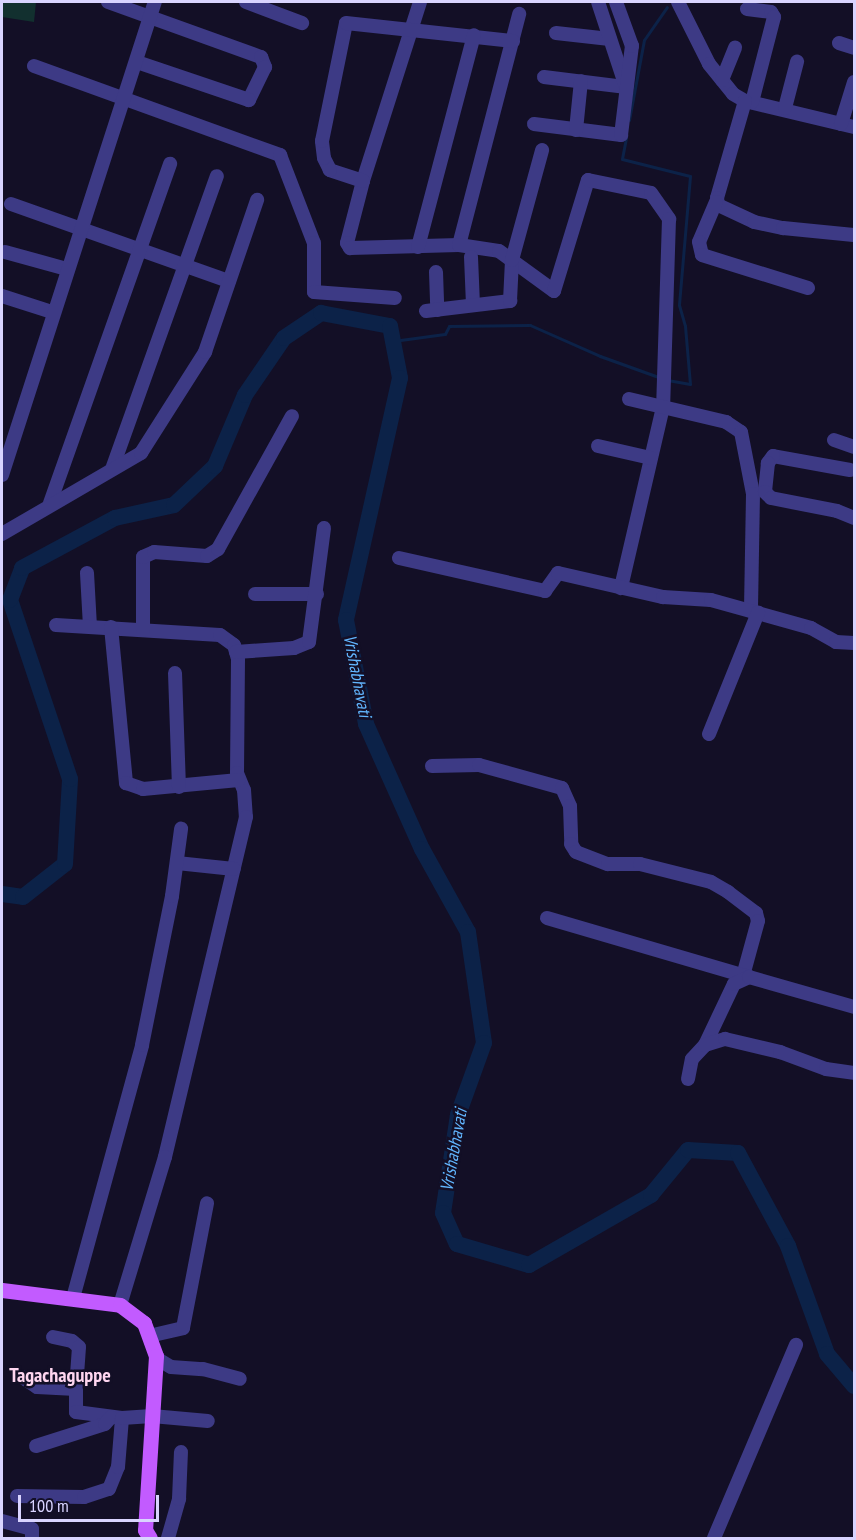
<!DOCTYPE html>
<style>
body{margin:0}
#map{position:relative;width:856px;height:1540px;overflow:hidden;background:#130f26;font-family:"PT Sans Narrow",sans-serif}
div>[style]{position:absolute}
[style*='--x']{left:calc(var(--x)*1px);top:calc(var(--y)*1px);width:calc(var(--w)*1px);rotate:calc(var(--a)*1deg)}
.green>*{inset:0;background:#12302f}
.stream>*{height:3px;margin:-1.5px;padding:0 1.5px;transform-origin:1.5px;border-radius:1.5px;background:#0c2248}
.river>*{height:16px;margin:-8px;padding:0 8px;transform-origin:8px;border-radius:8px;background:#0c2248}
.minor>*{height:14px;margin:-7px;padding:0 7px;transform-origin:7px;border-radius:7px;background:#3d3a85}
.major>*{height:15px;margin:-7.5px;padding:0 7.5px;transform-origin:7.5px;border-radius:7.5px;background:#c25bff}
span{translate:-50% -50%;white-space:nowrap;text-align:center;line-height:1.15;-webkit-text-stroke:5px #130f26;paint-order:stroke}
.water-label{font-size:18px;color:#62b6ff;font-style:italic}
.quarter-label{font-size:20px;color:#ffd6f0;font-weight:700}
.frame{position:absolute;inset:0;border:3px solid #d9d4ff;pointer-events:none}
.scale{position:absolute;left:18px;top:1495px;width:141px;height:27px;box-sizing:border-box;border:3px solid #d9d4ff;border-top:0;padding-left:8px;font-size:18px;line-height:21px;white-space:nowrap;color:#d9d4ff;-webkit-text-stroke:4px #130f26;paint-order:stroke}
</style>
<div id="map">
<div class="green">
<div style="clip-path:polygon(2px 2px,36px 2px,34px 22px,2px 17px)"></div>
</div>
<div class="stream">
<div style="--x:629;--y:120;--w:81;--a:-79.4"></div>
<div style="--x:644;--y:40;--w:40;--a:-55.1"></div>
<div style="--x:626;--y:138;--w:21;--a:101"></div>
<div style="--x:622;--y:159;--w:70;--a:14"></div>
<div style="--x:690;--y:176;--w:129;--a:94.9"></div>
<div style="--x:679;--y:305;--w:22;--a:74"></div>
<div style="--x:685;--y:326;--w:58;--a:85.1"></div>
<div style="--x:690;--y:384;--w:23;--a:-170"></div>
<div style="--x:393;--y:341;--w:52;--a:-7.7"></div>
<div style="--x:445;--y:334;--w:9;--a:-63"></div>
<div style="--x:449;--y:326;--w:81;--a:-0.7"></div>
<div style="--x:530;--y:325;--w:77;--a:23.9"></div>
<div style="--x:600;--y:356;--w:65;--a:19.8"></div>
</div>
<div class="river">
<div style="--x:2;--y:894;--w:21;--a:8"></div>
<div style="--x:23;--y:897;--w:53;--a:-38.2"></div>
<div style="--x:65;--y:864;--w:85;--a:-86.6"></div>
<div style="--x:70;--y:779;--w:189;--a:-108.5"></div>
<div style="--x:10;--y:600;--w:34;--a:-69"></div>
<div style="--x:22;--y:568;--w:106;--a:-28.3"></div>
<div style="--x:115;--y:518;--w:60;--a:-12.4"></div>
<div style="--x:174;--y:505;--w:57;--a:-43.6"></div>
<div style="--x:215;--y:466;--w:77;--a:-67.1"></div>
<div style="--x:245;--y:395;--w:69;--a:-55.6"></div>
<div style="--x:284;--y:338;--w:45;--a:-34"></div>
<div style="--x:321;--y:313;--w:70;--a:10.7"></div>
<div style="--x:390;--y:326;--w:53;--a:79.1"></div>
<div style="--x:400;--y:378;--w:248;--a:102.6"></div>
<div style="--x:346;--y:620;--w:106;--a:79.1"></div>
<div style="--x:366;--y:724;--w:137;--a:65.9"></div>
<div style="--x:422;--y:849;--w:95;--a:61"></div>
<div style="--x:468;--y:932;--w:112;--a:81.8"></div>
<div style="--x:484;--y:1043;--w:77;--a:109.9"></div>
<div style="--x:458;--y:1115;--w:99;--a:98.7"></div>
<div style="--x:443;--y:1213;--w:34;--a:66"></div>
<div style="--x:457;--y:1244;--w:75;--a:16.3"></div>
<div style="--x:529;--y:1265;--w:141;--a:-29.8"></div>
<div style="--x:651;--y:1195;--w:58;--a:-50.6"></div>
<div style="--x:688;--y:1150;--w:50;--a:3.4"></div>
<div style="--x:738;--y:1153;--w:106;--a:61.7"></div>
<div style="--x:788;--y:1246;--w:115;--a:70.1"></div>
<div style="--x:827;--y:1354;--w:42;--a:49.8"></div>
</div>
<div class="minor">
<div style="--x:108;--y:2;--w:163;--a:19.8"></div>
<div style="--x:261;--y:57;--w:11;--a:68"></div>
<div style="--x:265;--y:67;--w:37;--a:116"></div>
<div style="--x:249;--y:100;--w:118;--a:-161.3"></div>
<div style="--x:246;--y:2;--w:60;--a:20.6"></div>
<div style="--x:420;--y:2;--w:188;--a:107.7"></div>
<div style="--x:363;--y:181;--w:64;--a:104.5"></div>
<div style="--x:347;--y:243;--w:6;--a:59"></div>
<div style="--x:350;--y:248;--w:109;--a:-1.6"></div>
<div style="--x:459;--y:245;--w:239;--a:-75.4"></div>
<div style="--x:678;--y:2;--w:69;--a:63.4"></div>
<div style="--x:709;--y:64;--w:38;--a:51"></div>
<div style="--x:733;--y:94;--w:14;--a:30"></div>
<div style="--x:745;--y:101;--w:112;--a:13.4"></div>
<div style="--x:747;--y:9;--w:24;--a:7"></div>
<div style="--x:771;--y:12;--w:6;--a:59"></div>
<div style="--x:774;--y:17;--w:88;--a:104.5"></div>
<div style="--x:556;--y:33;--w:54;--a:6.3"></div>
<div style="--x:839;--y:43;--w:16;--a:18"></div>
<div style="--x:34;--y:66;--w:262;--a:19.9"></div>
<div style="--x:280;--y:155;--w:94;--a:68.9"></div>
<div style="--x:314;--y:243;--w:49;--a:90"></div>
<div style="--x:314;--y:292;--w:81;--a:4.2"></div>
<div style="--x:544;--y:77;--w:83;--a:7"></div>
<div style="--x:626;--y:87;--w:89;--a:-108.2"></div>
<div style="--x:722;--y:80;--w:35;--a:-68"></div>
<div style="--x:745;--y:101;--w:101;--a:106.1"></div>
<div style="--x:717;--y:198;--w:7;--a:82"></div>
<div style="--x:718;--y:205;--w:40;--a:25"></div>
<div style="--x:754;--y:222;--w:30;--a:12"></div>
<div style="--x:783;--y:228;--w:71;--a:5.6"></div>
<div style="--x:785;--y:108;--w:48;--a:-75.4"></div>
<div style="--x:534;--y:124;--w:88;--a:7.2"></div>
<div style="--x:621;--y:135;--w:90;--a:-83"></div>
<div style="--x:632;--y:46;--w:47;--a:-110"></div>
<div style="--x:841;--y:124;--w:44;--a:-72.8"></div>
<div style="--x:576;--y:130;--w:49;--a:-84.2"></div>
<div style="--x:363;--y:181;--w:35;--a:-162"></div>
<div style="--x:330;--y:170;--w:13;--a:-117"></div>
<div style="--x:324;--y:158;--w:17;--a:-97"></div>
<div style="--x:322;--y:141;--w:120;--a:-78.5"></div>
<div style="--x:346;--y:23;--w:168;--a:6.2"></div>
<div style="--x:716;--y:202;--w:43;--a:113"></div>
<div style="--x:699;--y:242;--w:13;--a:77"></div>
<div style="--x:702;--y:255;--w:111;--a:17.3"></div>
<div style="--x:11;--y:204;--w:231;--a:19.5"></div>
<div style="--x:459;--y:245;--w:40;--a:8.5"></div>
<div style="--x:499;--y:251;--w:68;--a:36"></div>
<div style="--x:554;--y:291;--w:116;--a:-73"></div>
<div style="--x:588;--y:180;--w:64;--a:11.7"></div>
<div style="--x:651;--y:193;--w:32;--a:55"></div>
<div style="--x:669;--y:219;--w:188;--a:91.8"></div>
<div style="--x:663;--y:407;--w:186;--a:103.1"></div>
<div style="--x:418;--y:247;--w:219;--a:-75.2"></div>
<div style="--x:5;--y:252;--w:64;--a:15.3"></div>
<div style="--x:471;--y:257;--w:48;--a:87.6"></div>
<div style="--x:436;--y:272;--w:38;--a:88"></div>
<div style="--x:2;--y:296;--w:52;--a:17.7"></div>
<div style="--x:426;--y:311;--w:85;--a:-6.8"></div>
<div style="--x:510;--y:301;--w:41;--a:-87.2"></div>
<div style="--x:512;--y:260;--w:114;--a:-74.7"></div>
<div style="--x:629;--y:399;--w:100;--a:13.3"></div>
<div style="--x:726;--y:422;--w:18;--a:34"></div>
<div style="--x:741;--y:432;--w:63;--a:79"></div>
<div style="--x:753;--y:494;--w:117;--a:91"></div>
<div style="--x:834;--y:440;--w:21;--a:19"></div>
<div style="--x:598;--y:446;--w:54;--a:12.8"></div>
<div style="--x:112;--y:469;--w:311;--a:-70.3"></div>
<div style="--x:850;--y:470;--w:78;--a:-169.7"></div>
<div style="--x:773;--y:456;--w:9;--a:126"></div>
<div style="--x:768;--y:463;--w:29;--a:96"></div>
<div style="--x:765;--y:492;--w:8;--a:45"></div>
<div style="--x:771;--y:498;--w:67;--a:11.1"></div>
<div style="--x:837;--y:511;--w:18;--a:22"></div>
<div style="--x:2;--y:475;--w:497;--a:-72.1"></div>
<div style="--x:50;--y:503;--w:360;--a:-70.5"></div>
<div style="--x:2;--y:534;--w:161;--a:-30.2"></div>
<div style="--x:141;--y:453;--w:120;--a:-57.6"></div>
<div style="--x:205;--y:352;--w:161;--a:-71.1"></div>
<div style="--x:399;--y:558;--w:150;--a:12.7"></div>
<div style="--x:545;--y:591;--w:22;--a:-54"></div>
<div style="--x:558;--y:573;--w:108;--a:12.9"></div>
<div style="--x:663;--y:597;--w:48;--a:3.6"></div>
<div style="--x:711;--y:600;--w:104;--a:15.6"></div>
<div style="--x:811;--y:628;--w:29;--a:29"></div>
<div style="--x:836;--y:642;--w:18;--a:3"></div>
<div style="--x:87;--y:573;--w:53;--a:86.8"></div>
<div style="--x:255;--y:594;--w:62;--a:0"></div>
<div style="--x:56;--y:625;--w:164;--a:3.5"></div>
<div style="--x:220;--y:635;--w:17;--a:36"></div>
<div style="--x:234;--y:645;--w:15;--a:74"></div>
<div style="--x:238;--y:659;--w:114;--a:90.5"></div>
<div style="--x:237;--y:773;--w:18;--a:68"></div>
<div style="--x:244;--y:790;--w:27;--a:86"></div>
<div style="--x:246;--y:817;--w:350;--a:103.4"></div>
<div style="--x:165;--y:1157;--w:155;--a:106.9"></div>
<div style="--x:111;--y:627;--w:157;--a:84.5"></div>
<div style="--x:126;--y:783;--w:18;--a:19"></div>
<div style="--x:143;--y:789;--w:96;--a:-5.4"></div>
<div style="--x:143;--y:630;--w:73;--a:-90"></div>
<div style="--x:143;--y:557;--w:12;--a:-24"></div>
<div style="--x:154;--y:552;--w:53;--a:4.3"></div>
<div style="--x:207;--y:556;--w:13;--a:-32"></div>
<div style="--x:218;--y:549;--w:152;--a:-60.9"></div>
<div style="--x:236;--y:652;--w:58;--a:-3.9"></div>
<div style="--x:294;--y:648;--w:16;--a:-22"></div>
<div style="--x:309;--y:642;--w:115;--a:-82.5"></div>
<div style="--x:175;--y:673;--w:114;--a:88"></div>
<div style="--x:709;--y:734;--w:131;--a:-68"></div>
<div style="--x:432;--y:766;--w:47;--a:-1.2"></div>
<div style="--x:479;--y:765;--w:86;--a:15.5"></div>
<div style="--x:562;--y:788;--w:20;--a:66"></div>
<div style="--x:570;--y:806;--w:38;--a:88"></div>
<div style="--x:571;--y:844;--w:9;--a:58"></div>
<div style="--x:576;--y:852;--w:34;--a:21"></div>
<div style="--x:608;--y:864;--w:32;--a:0"></div>
<div style="--x:640;--y:864;--w:73;--a:14.2"></div>
<div style="--x:711;--y:882;--w:20;--a:30"></div>
<div style="--x:728;--y:892;--w:35;--a:37"></div>
<div style="--x:756;--y:913;--w:8;--a:76"></div>
<div style="--x:758;--y:921;--w:57;--a:105.3"></div>
<div style="--x:177;--y:863;--w:57;--a:6"></div>
<div style="--x:547;--y:918;--w:210;--a:16.3"></div>
<div style="--x:705;--y:1045;--w:68;--a:-64.6"></div>
<div style="--x:734;--y:984;--w:17;--a:-25"></div>
<div style="--x:749;--y:977;--w:109;--a:15.9"></div>
<div style="--x:688;--y:1079;--w:20;--a:-79"></div>
<div style="--x:692;--y:1059;--w:19;--a:-47"></div>
<div style="--x:705;--y:1045;--w:21;--a:-17"></div>
<div style="--x:725;--y:1039;--w:57;--a:13.3"></div>
<div style="--x:780;--y:1052;--w:49;--a:20.3"></div>
<div style="--x:826;--y:1069;--w:28;--a:8"></div>
<div style="--x:73;--y:1298;--w:262;--a:-74.7"></div>
<div style="--x:142;--y:1045;--w:152;--a:-78.6"></div>
<div style="--x:172;--y:896;--w:68;--a:-82.3"></div>
<div style="--x:149;--y:1336;--w:35;--a:-13"></div>
<div style="--x:183;--y:1328;--w:127;--a:-79.1"></div>
<div style="--x:53;--y:1337;--w:19;--a:12"></div>
<div style="--x:72;--y:1341;--w:9;--a:41"></div>
<div style="--x:79;--y:1347;--w:42;--a:94.1"></div>
<div style="--x:156;--y:1358;--w:17;--a:31"></div>
<div style="--x:171;--y:1367;--w:32;--a:4"></div>
<div style="--x:203;--y:1369;--w:38;--a:15"></div>
<div style="--x:22;--y:1377;--w:18;--a:34"></div>
<div style="--x:37;--y:1387;--w:39;--a:3"></div>
<div style="--x:76;--y:1389;--w:23;--a:90"></div>
<div style="--x:76;--y:1412;--w:46;--a:7.4"></div>
<div style="--x:36;--y:1446;--w:72;--a:-17.7"></div>
<div style="--x:105;--y:1424;--w:9;--a:-49"></div>
<div style="--x:17;--y:1496;--w:67;--a:0.9"></div>
<div style="--x:84;--y:1497;--w:26;--a:-18"></div>
<div style="--x:109;--y:1489;--w:24;--a:-68"></div>
<div style="--x:118;--y:1467;--w:49;--a:-85.3"></div>
<div style="--x:122;--y:1418;--w:30;--a:-4"></div>
<div style="--x:152;--y:1416;--w:56;--a:5.1"></div>
<div style="--x:2;--y:1521;--w:31;--a:15"></div>
<div style="--x:32;--y:1529;--w:9;--a:90"></div>
<div style="--x:168;--y:1538;--w:41;--a:-74.2"></div>
<div style="--x:179;--y:1499;--w:47;--a:-87.6"></div>
<div style="--x:714;--y:1538;--w:210;--a:-67"></div>
</div>
<div class="major">
<div style="--x:2;--y:1290;--w:119;--a:7.2"></div>
<div style="--x:120;--y:1305;--w:30;--a:37"></div>
<div style="--x:144;--y:1323;--w:35;--a:70"></div>
<div style="--x:156;--y:1356;--w:174;--a:93.6"></div>
<div style="--x:145;--y:1530;--w:9;--a:58"></div>
</div>
<div class="water-label">
<span style="left:357px;top:676px;rotate:79deg">Vrishabhavati</span>
<span style="left:454px;top:1150px;rotate:-80deg">Vrishabhavati</span>
</div>
<div class="quarter-label">
<span style="left:60px;top:1375px">Tagachaguppe</span>
</div>
<div class="frame"></div>
<div class="scale">100 m</div>
</div>
